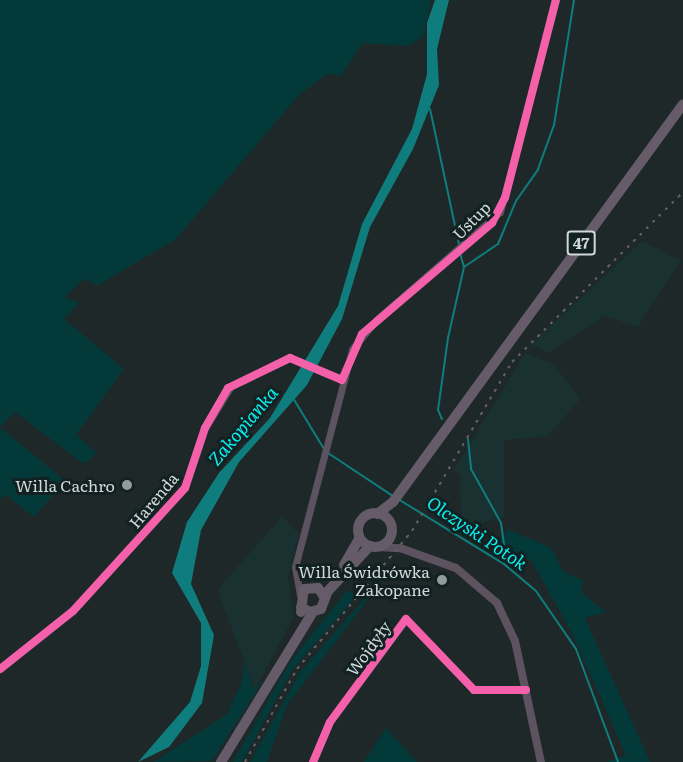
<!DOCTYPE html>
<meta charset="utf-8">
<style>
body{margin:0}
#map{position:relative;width:683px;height:762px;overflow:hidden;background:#1e2828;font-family:Literata,serif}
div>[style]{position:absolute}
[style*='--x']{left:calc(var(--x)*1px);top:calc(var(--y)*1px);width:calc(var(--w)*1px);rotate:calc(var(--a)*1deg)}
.built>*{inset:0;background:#1a3131}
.green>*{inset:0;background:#04393a}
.water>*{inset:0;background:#0f7d7e}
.stream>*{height:2px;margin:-1px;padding:0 1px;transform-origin:1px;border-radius:1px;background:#0f7d7e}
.minor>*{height:7px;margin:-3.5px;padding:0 3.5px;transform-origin:3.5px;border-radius:3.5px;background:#5d525f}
.tertiary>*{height:8px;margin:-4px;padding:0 4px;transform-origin:4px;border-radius:4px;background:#5d525f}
.primary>*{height:10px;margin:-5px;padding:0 5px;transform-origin:5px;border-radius:5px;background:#655b69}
.primary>.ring{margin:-5px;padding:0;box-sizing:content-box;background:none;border:10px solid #655b69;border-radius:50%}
.rail>*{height:2px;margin-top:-1px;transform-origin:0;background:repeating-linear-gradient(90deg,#626167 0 3px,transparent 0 9px)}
.cycleway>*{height:8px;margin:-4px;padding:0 4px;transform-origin:4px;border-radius:4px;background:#f560ab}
.dots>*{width:16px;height:16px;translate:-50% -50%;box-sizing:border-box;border:3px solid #122121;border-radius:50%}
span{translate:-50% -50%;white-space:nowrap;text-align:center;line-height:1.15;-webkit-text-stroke:6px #122121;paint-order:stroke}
.shield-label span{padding:2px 4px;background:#122121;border:2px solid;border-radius:4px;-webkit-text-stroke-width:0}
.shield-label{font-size:15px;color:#d1dada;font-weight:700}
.street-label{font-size:16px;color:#d1dada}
.poi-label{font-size:16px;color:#d1dada}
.right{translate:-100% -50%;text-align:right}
.water-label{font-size:18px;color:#0beff1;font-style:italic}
</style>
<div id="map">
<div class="built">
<div style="clip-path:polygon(642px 241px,681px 261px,638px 327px,605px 316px,549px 353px,531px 344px)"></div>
<div style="clip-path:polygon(525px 353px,553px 364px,580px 399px,548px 436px,504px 440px,504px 517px,461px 528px,460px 474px,453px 472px)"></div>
<div style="clip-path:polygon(282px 516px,299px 534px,288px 578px,294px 617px,255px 689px,217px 590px)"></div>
</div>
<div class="green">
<div style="clip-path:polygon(0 0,431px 0,423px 37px,407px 46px,363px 43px,341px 76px,327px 74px,298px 96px,176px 239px,97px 286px,84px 279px,65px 297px,79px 303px,64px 319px,124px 369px,76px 435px,97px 453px,84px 464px,15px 412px,0 427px,65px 481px,34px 517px,5px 494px,0 500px)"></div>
<div style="clip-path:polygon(508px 529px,551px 548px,563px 571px,582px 580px,582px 593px,606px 612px,585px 618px,650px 762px,607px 762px,626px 755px,572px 633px,531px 560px,517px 551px,508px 563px,494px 554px)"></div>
<div style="clip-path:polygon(394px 565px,287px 705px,267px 762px,250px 762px,301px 671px)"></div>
<div style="clip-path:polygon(348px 590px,357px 595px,292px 670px,242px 762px,233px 762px,292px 659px)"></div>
<div style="clip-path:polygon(244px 661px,254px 689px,263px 681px,212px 761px,154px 762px,227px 714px,242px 682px)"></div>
<div style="clip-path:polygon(386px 728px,417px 762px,364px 762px)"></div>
</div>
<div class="water">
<div style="clip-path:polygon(435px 0,449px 0,437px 49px,439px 85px,413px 149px,370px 227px,342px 319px,307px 385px,239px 462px,201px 530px,191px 584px,214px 635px,202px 703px,169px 747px,138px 762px,190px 702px,201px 666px,201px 623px,172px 573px,187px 522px,219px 473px,270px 418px,338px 306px,362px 224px,412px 129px,427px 74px,427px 23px)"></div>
</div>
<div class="stream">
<div style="--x:430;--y:109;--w:138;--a:77.9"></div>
<div style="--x:464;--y:267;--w:41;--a:-34.1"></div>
<div style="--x:498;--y:244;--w:47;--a:-67.3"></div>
<div style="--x:516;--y:201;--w:39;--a:-55"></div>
<div style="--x:538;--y:169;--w:47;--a:-70"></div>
<div style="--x:554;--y:125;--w:127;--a:-80.9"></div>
<div style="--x:293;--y:398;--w:60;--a:58.7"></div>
<div style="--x:442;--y:419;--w:10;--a:-114"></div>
<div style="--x:438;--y:410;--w:73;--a:-82.1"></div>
<div style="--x:448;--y:338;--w:73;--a:-77.3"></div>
<div style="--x:464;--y:267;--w:18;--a:-106"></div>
<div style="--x:468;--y:439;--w:30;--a:84"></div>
<div style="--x:471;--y:469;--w:62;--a:60.9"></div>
<div style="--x:501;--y:523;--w:44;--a:82.2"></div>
<div style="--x:328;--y:453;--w:78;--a:33.5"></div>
<div style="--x:398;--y:499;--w:124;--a:31.5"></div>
<div style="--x:504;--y:564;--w:42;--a:40.2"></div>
<div style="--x:536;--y:591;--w:70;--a:55.4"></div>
<div style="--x:576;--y:649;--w:121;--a:69.6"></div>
</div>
<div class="minor">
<div style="--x:300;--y:595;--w:28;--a:-100"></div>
<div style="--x:295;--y:567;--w:225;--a:-75.3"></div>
<div style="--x:352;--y:349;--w:38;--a:-50"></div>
<div style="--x:376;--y:320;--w:164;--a:-41.1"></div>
<div style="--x:500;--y:212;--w:219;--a:-75.2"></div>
<div style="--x:0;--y:669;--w:93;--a:-38.5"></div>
<div style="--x:73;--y:611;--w:166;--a:-47.7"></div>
<div style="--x:185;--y:488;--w:63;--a:-71.6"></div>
<div style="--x:205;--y:428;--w:49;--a:-58.2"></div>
<div style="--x:231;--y:386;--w:65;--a:-25.4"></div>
<div style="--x:290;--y:358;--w:56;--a:22.9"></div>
<div style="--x:313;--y:762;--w:43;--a:-67"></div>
<div style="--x:330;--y:722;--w:128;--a:-53.6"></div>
<div style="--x:406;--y:619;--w:98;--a:46.2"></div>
<div style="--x:474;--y:690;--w:52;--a:0"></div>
</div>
<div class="tertiary">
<div style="--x:378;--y:547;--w:22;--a:3"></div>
<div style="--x:400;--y:548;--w:59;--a:19.7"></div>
<div style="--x:456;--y:568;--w:54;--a:40.5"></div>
<div style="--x:497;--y:603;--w:42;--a:64.7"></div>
<div style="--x:515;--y:641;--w:124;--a:77.9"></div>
</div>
<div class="primary">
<div class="ring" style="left:358px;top:513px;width:24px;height:24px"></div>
<div style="--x:377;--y:514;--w:20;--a:-37"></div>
<div style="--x:393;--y:502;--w:492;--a:-53.9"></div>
<div style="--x:344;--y:565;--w:30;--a:-60"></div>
<div style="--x:301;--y:607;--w:10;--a:29"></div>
<div style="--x:310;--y:612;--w:11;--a:-15"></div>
<div style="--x:321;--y:609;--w:19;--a:-69"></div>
<div style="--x:328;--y:591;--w:62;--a:-47"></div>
<div style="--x:301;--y:612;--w:23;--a:-83"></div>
<div style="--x:304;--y:589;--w:14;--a:-4"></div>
<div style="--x:318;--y:588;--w:12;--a:55"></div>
<div style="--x:221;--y:762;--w:176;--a:-58.5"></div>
</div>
<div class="rail">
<div style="--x:245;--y:762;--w:107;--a:-60.8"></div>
<div style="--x:297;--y:669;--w:180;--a:-50.2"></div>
<div style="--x:412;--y:531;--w:196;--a:-59.4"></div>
<div style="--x:512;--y:362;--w:241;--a:-44.8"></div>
</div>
<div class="cycleway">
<div style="--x:0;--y:669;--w:93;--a:-38.5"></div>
<div style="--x:73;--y:611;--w:166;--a:-47.7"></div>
<div style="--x:185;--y:488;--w:63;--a:-71.6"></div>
<div style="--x:205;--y:428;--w:46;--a:-60.1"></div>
<div style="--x:228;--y:388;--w:69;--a:-25.8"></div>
<div style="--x:290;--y:358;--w:56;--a:22.9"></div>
<div style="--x:342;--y:380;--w:50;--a:-66.5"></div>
<div style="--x:362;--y:334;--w:171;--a:-40.5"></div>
<div style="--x:492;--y:223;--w:28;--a:-63"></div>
<div style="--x:505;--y:198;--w:204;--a:-75.6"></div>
<div style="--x:313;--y:762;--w:43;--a:-67"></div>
<div style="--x:330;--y:722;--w:128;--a:-53.6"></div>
<div style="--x:406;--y:619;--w:98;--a:46.2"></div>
<div style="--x:474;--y:690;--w:52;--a:0"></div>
</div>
<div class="dots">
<div style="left:127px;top:485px;background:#929c9c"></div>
<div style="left:442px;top:580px;background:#929c9c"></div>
</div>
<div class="shield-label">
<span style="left:581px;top:243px">47</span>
</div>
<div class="street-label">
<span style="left:471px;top:220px;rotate:-45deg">Ustup</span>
<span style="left:153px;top:500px;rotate:-50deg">Harenda</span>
<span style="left:368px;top:648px;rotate:-54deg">Wojdyły</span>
</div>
<div class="poi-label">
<span class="right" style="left:115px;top:485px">Willa Cachro</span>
<span class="right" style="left:430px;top:580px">Willa Świdrówka<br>Zakopane</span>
</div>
<div class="water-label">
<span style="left:243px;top:426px;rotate:-50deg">Zakopianka</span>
<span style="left:477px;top:533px;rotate:34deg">Olczyski Potok</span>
</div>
</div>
